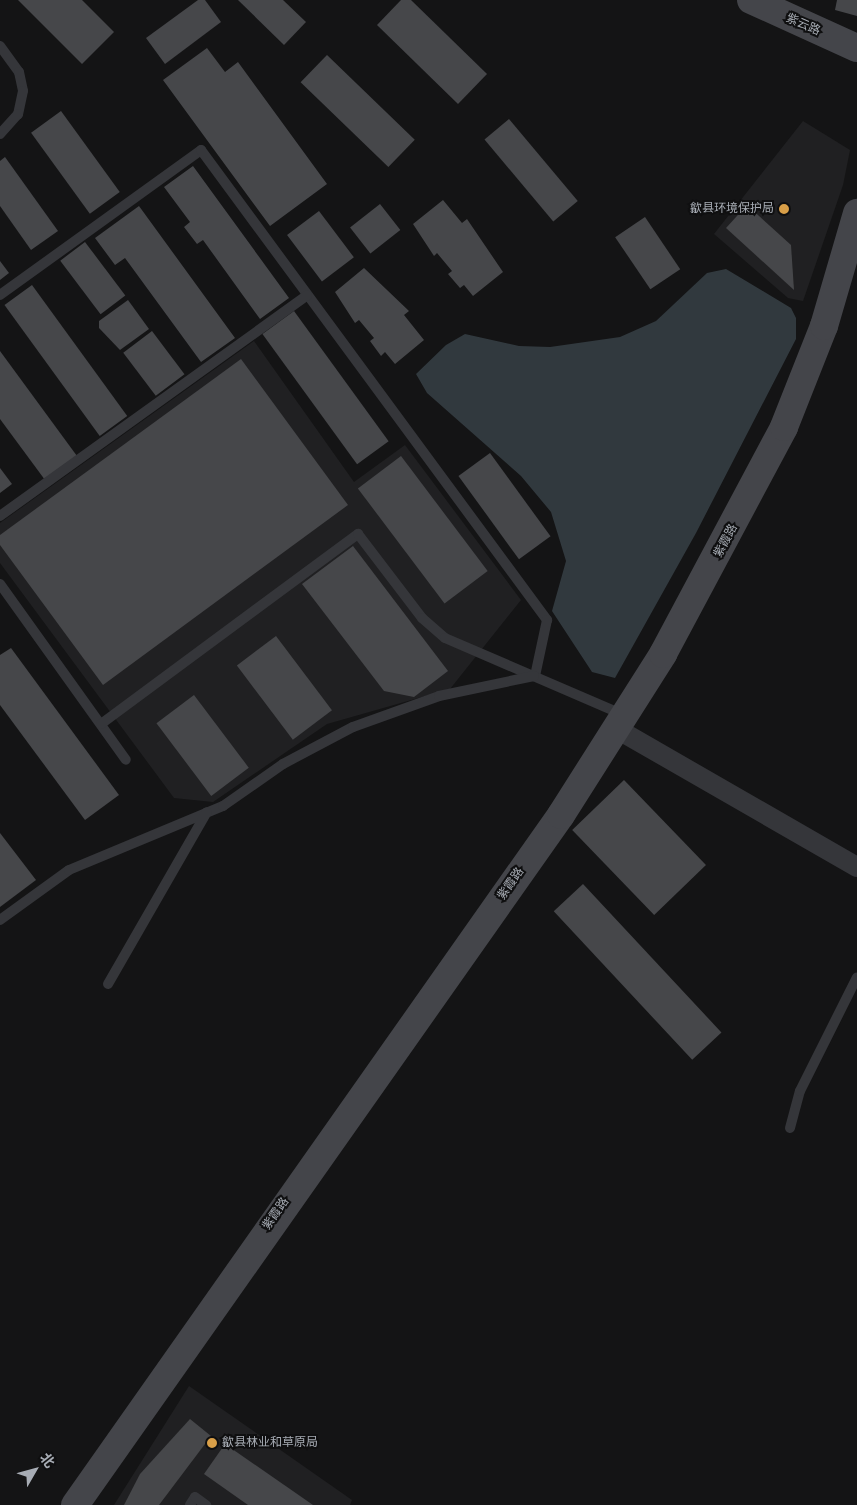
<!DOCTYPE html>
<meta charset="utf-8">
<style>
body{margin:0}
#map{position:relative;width:857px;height:1505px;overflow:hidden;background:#141415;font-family:"Fira Sans Condensed","Noto Sans SC",sans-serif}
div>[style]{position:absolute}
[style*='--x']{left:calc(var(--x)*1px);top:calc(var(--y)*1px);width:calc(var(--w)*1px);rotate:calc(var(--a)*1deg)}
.built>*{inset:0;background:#202022}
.water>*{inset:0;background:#31393e}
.building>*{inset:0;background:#46474a;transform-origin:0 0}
.lane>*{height:10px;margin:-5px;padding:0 5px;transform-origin:5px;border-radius:5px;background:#35363a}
.street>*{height:20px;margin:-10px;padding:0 10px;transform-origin:10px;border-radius:10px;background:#35363a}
.secondary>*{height:28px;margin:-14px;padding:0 14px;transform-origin:14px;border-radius:14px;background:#44454a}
.dots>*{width:14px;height:14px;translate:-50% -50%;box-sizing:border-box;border:2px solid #0f0f10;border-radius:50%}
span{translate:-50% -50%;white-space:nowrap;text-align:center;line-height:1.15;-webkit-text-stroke:4px #0f0f10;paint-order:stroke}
.street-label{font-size:12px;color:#a7acb4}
.poi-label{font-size:12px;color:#a7acb4}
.right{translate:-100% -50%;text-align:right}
.left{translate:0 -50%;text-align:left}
.north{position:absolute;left:10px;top:1445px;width:50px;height:50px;-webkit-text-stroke:4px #0f0f10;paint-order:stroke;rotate:52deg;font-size:14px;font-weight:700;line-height:20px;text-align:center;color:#a7acb4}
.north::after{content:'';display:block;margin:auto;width:18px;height:22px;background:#a7acb4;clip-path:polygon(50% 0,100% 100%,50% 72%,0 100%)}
</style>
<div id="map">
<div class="built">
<div style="clip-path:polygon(803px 121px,850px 150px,843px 185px,803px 301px,788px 298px,714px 234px)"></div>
<div style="clip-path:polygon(254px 341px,354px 482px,405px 445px,521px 600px,450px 689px,327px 724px,213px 802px,174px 798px,0 563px,0 523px)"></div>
<div style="clip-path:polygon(189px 1386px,352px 1500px,350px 1505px,114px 1505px)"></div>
</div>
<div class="water">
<div style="clip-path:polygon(726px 269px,791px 308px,796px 318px,796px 339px,696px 533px,615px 678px,592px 672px,552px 611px,566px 561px,551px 512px,521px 476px,427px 393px,416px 374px,446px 345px,465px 334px,519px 346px,550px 347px,620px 337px,656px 321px,707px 273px)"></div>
</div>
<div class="building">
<div style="clip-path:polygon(18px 0,82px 0,114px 32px,82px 64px)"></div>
<div style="clip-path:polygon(198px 0,205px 0,221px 22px,165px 64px,146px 38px)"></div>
<div style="clip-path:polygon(238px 0,283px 0,306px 22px,284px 45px)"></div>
<div style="clip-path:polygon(401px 0,411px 0,487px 74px,458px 104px,377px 25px)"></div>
<div style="clip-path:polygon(837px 0,857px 0,857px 16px,835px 10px)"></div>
<div style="clip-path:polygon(207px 48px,225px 72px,238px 62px,327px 184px,270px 226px,163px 80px)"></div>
<div style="left:327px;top:55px;width:122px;height:38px;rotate:44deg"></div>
<div style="left:61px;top:111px;width:100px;height:37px;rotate:54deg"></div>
<div style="left:509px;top:119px;width:107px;height:32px;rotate:50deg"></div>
<div style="clip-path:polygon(5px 157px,58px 231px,31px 250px,0 206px,0 161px)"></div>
<div style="clip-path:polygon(193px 166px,289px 298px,260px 319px,203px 240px,197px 244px,184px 227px,190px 222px,164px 187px)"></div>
<div style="clip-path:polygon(443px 200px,462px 223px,467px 219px,503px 272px,473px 296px,464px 285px,460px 288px,448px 274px,452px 271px,437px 253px,434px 256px,413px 224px)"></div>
<div style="left:380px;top:204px;width:33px;height:38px;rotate:52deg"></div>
<div style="clip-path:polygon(747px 205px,791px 245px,794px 290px,726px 228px)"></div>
<div style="clip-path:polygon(139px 206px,235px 338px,201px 362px,125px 258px,115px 265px,95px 238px)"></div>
<div style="left:319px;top:211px;width:58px;height:40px;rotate:53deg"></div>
<div style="left:645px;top:217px;width:63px;height:36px;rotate:56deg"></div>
<div style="left:85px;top:242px;width:67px;height:31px;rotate:53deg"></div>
<div style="clip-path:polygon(0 261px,9px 273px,0 280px)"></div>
<div style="clip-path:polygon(364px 268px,409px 311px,404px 315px,424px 340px,395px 364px,385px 352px,381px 356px,370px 341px,374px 338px,359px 320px,355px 323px,335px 292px)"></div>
<div style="left:32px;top:285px;width:162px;height:34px;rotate:54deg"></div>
<div style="clip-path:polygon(128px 300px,149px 329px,120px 350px,99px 328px,99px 321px)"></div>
<div style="left:294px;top:311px;width:161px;height:39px;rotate:54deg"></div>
<div style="left:152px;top:331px;width:54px;height:36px;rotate:53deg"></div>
<div style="clip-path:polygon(0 351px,77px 456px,45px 480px,0 419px)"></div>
<div style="clip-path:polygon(241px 359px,348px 505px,103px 685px,0 545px,0 535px)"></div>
<div style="left:490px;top:453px;width:103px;height:39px;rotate:54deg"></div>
<div style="left:401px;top:456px;width:144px;height:54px;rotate:53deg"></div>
<div style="clip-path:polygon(0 468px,12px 484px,0 493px)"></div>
<div style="clip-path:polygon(353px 546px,448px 671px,414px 697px,384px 691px,302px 584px)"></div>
<div style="left:276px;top:636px;width:93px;height:49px;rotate:53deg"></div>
<div style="clip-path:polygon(11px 648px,119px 795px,85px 820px,0 705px,0 655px)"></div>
<div style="left:194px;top:695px;width:91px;height:47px;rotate:53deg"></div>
<div style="left:624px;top:780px;width:118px;height:72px;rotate:46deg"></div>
<div style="clip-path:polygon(0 833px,36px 880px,0 907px)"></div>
<div style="left:583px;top:884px;width:203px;height:40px;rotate:47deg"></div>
<div style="clip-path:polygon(190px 1419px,211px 1436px,159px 1505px,124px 1505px,140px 1474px)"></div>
<div style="clip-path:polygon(225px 1444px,313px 1505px,248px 1505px,204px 1474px)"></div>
</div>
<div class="lane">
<div style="--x:0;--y:46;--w:32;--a:54"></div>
<div style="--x:19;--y:72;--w:19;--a:78"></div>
<div style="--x:23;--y:91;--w:24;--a:102"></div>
<div style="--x:18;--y:114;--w:27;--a:132"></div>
<div style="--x:0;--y:295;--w:248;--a:-35.8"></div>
<div style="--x:201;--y:150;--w:584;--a:53.64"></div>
<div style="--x:547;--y:620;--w:57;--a:102.1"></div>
<div style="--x:0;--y:516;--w:378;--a:-35.7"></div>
<div style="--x:0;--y:584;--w:216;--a:54.4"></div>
<div style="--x:101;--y:724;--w:320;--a:-36.5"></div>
<div style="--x:358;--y:534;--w:106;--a:52.7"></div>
<div style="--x:422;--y:618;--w:30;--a:41"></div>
<div style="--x:445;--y:638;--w:195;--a:23.3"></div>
<div style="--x:0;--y:920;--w:85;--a:-35.9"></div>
<div style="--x:69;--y:870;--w:167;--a:-22.6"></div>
<div style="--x:223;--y:806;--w:73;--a:-35"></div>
<div style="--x:283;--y:764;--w:79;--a:-27.9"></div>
<div style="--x:353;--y:727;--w:91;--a:-19.8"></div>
<div style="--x:439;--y:696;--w:97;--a:-11.9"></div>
<div style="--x:108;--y:984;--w:198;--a:-60.1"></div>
<div style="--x:790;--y:1128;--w:38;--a:-75"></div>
<div style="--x:800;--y:1091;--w:127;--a:-63.4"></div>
<div style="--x:190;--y:1505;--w:9;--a:-58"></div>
<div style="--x:195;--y:1497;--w:14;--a:36"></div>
</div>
<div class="street">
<div style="--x:617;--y:729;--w:277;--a:29.9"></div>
</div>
<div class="secondary">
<div style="--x:751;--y:0;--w:116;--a:24.4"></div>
<div style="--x:75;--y:1505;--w:844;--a:-54.84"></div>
<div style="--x:561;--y:815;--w:191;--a:-57.6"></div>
<div style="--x:663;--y:654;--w:257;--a:-61.9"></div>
<div style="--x:784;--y:427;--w:109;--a:-68.4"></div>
<div style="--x:824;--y:326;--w:118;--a:-73.7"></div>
</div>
<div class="dots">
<div style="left:784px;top:209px;background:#d99f48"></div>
<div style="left:212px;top:1443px;background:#d99f48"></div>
</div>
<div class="street-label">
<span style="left:803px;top:25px;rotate:23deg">紫云路</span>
<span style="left:726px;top:541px;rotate:-62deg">紫霞路</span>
<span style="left:511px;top:884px;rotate:-55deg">紫霞路</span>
<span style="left:276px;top:1214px;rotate:-55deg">紫霞路</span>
</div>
<div class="poi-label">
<span class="right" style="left:774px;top:209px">歙县环境保护局</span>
<span class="left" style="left:222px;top:1443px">歙县林业和草原局</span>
</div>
<div class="north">北</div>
</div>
